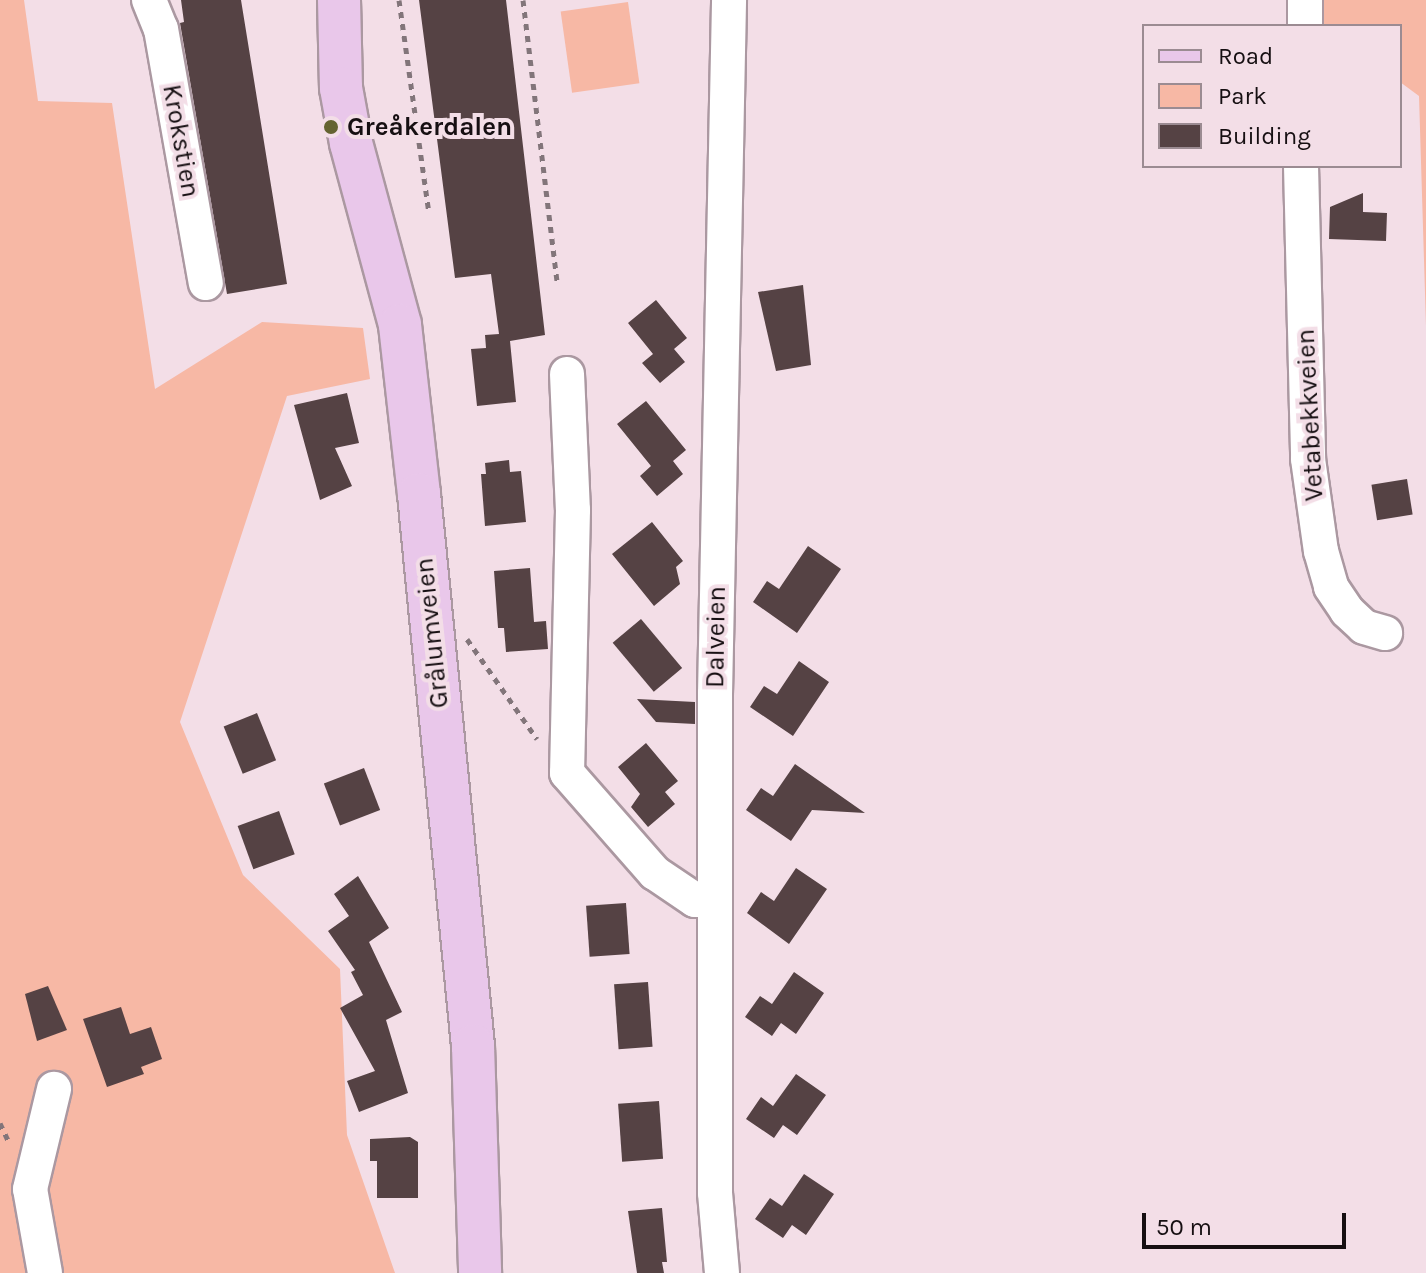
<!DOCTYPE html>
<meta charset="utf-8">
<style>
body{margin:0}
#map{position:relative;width:1426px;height:1273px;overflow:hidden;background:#f3dee7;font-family:Karla,sans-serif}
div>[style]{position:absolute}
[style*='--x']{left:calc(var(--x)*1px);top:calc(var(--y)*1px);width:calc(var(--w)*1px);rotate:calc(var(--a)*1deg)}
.green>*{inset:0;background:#f7b8a5;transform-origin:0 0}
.building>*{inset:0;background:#554244;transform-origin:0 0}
.path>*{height:5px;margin-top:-2.5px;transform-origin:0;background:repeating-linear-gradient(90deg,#82757a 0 6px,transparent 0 12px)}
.roads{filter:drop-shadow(2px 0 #ab98a1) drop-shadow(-2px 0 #ab98a1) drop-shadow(0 2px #ab98a1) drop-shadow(0 -2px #ab98a1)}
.minor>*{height:34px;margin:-17px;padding:0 17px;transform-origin:17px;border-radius:17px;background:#fff}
.major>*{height:42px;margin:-21px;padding:0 21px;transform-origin:21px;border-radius:21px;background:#e9c7ea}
.dots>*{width:22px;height:22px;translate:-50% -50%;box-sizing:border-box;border:4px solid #f3dee7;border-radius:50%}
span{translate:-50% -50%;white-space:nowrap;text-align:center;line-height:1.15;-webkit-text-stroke:8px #f3dee7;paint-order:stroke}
.poi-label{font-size:26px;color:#160f12;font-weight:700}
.left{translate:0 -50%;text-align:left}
.street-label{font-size:26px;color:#160f12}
.legend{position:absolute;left:1142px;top:24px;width:260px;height:144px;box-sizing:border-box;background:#f3dee7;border:2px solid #9b8b92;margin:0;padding:10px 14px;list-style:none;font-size:24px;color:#160f12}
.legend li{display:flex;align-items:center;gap:16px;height:40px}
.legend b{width:40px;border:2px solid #9b8b92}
.scale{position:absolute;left:1142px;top:1213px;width:204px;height:36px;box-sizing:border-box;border:4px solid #160f12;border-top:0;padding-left:10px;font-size:24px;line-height:28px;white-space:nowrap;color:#160f12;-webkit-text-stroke:6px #f3dee7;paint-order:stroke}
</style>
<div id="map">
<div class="green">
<div style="clip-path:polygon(0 0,24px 0,38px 101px,112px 103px,155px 389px,262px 322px,363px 328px,370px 379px,287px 396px,180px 722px,243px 875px,340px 969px,347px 1135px,395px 1273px,0 1273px)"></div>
<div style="clip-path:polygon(1314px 0,1426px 0,1426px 326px,1419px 96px,1400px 82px,1400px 26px,1327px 26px,1314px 16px)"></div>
<div style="left:628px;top:2px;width:82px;height:68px;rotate:82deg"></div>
</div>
<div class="building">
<div style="clip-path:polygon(181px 0,241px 0,287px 284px,227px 294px,180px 23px,184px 22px)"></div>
<div style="clip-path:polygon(419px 0,506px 0,545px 335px,510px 341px,516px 402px,477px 406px,471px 349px,486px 348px,485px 335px,499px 334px,491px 274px,455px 278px)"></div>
<div style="clip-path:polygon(1363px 193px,1363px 212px,1387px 213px,1386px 241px,1329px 239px,1330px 207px)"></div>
<div style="clip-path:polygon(803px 285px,811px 365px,776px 371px,758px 292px)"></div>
<div style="clip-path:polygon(656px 300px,687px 338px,674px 349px,685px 362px,660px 383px,642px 363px,653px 354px,628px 323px)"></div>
<div style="clip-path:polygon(347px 393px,359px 443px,335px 448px,352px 486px,320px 500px,294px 405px)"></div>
<div style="clip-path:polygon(646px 401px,686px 450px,673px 461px,683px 474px,657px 496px,640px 476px,651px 466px,617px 424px)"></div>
<div style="clip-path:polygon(509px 460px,510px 472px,521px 471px,526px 522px,485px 526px,481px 474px,486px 474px,485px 463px)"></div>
<div style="left:1407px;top:479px;width:36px;height:36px;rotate:81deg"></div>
<div style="clip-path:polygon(652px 522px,683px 561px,676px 567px,680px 584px,654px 606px,612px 554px)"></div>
<div style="clip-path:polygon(808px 546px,841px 569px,797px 633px,753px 602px,767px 581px,779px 589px)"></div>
<div style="clip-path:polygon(530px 568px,534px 622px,546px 621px,548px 649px,506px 652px,504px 628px,498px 628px,494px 571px)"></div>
<div style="left:641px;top:619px;width:64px;height:37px;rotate:50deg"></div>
<div style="clip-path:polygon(799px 661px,829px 682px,793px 736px,750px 707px,764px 686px,777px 694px)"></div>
<div style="clip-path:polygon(637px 699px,695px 702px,695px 724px,656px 722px)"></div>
<div style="left:257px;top:713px;width:51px;height:36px;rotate:68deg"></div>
<div style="clip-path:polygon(646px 743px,678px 781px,665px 792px,675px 804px,648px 827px,631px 807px,640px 794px,618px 767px)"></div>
<div style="clip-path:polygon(795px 764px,865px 813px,812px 810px,791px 841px,746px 810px,761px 788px,773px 796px)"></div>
<div style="left:364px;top:768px;width:45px;height:43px;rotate:69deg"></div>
<div style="left:279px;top:811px;width:46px;height:44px;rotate:70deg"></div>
<div style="clip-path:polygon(796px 868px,827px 889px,789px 944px,747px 913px,761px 892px,774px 901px)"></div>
<div style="clip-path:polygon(358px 876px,389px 928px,369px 942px,402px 1012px,386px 1020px,408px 1093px,359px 1112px,347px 1081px,375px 1071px,340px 1008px,363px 995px,351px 972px,355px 970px,328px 931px,349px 916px,334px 894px)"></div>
<div style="left:626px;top:903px;width:51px;height:40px;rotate:86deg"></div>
<div style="clip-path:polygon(794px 972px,824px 993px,796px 1034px,781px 1023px,772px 1036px,745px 1017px,760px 996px,772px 1004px)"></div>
<div style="left:648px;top:982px;width:65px;height:34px;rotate:86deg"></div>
<div style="clip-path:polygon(48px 986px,67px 1030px,37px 1041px,25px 994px)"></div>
<div style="clip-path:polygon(121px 1007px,130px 1034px,151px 1027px,162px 1059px,141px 1067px,144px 1074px,107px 1087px,83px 1019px)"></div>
<div style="clip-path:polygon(796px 1074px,826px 1095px,797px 1135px,783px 1125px,774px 1138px,746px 1119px,761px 1097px,773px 1106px)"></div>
<div style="left:659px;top:1101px;width:58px;height:41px;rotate:86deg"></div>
<div style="clip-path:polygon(410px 1137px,418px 1142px,418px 1198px,377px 1198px,377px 1161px,370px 1161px,370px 1139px)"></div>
<div style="clip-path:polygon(804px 1174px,834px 1194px,806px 1235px,792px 1225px,783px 1238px,755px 1219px,770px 1198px,782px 1206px)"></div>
<div style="clip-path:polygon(662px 1208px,667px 1262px,662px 1262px,664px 1273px,637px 1273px,628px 1211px)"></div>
</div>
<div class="path">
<div style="--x:399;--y:0;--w:215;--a:82"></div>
<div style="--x:523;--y:0;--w:283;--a:83.1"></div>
<div style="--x:467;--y:639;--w:122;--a:55"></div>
<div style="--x:0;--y:1123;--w:23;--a:65"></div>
</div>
<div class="roads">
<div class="minor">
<div style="--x:149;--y:0;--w:31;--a:68"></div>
<div style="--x:161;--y:29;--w:258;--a:80"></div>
<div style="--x:1305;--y:26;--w:26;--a:-90"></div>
<div style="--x:1301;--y:166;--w:293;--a:88.6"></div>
<div style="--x:1308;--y:459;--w:93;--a:82"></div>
<div style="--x:1321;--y:551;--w:37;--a:74"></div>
<div style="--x:1331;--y:587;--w:29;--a:56"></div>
<div style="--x:1347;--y:611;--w:23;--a:43"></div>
<div style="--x:1364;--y:627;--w:22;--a:16"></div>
<div style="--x:567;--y:374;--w:136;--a:87.5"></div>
<div style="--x:573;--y:510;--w:263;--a:91.3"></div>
<div style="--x:567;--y:773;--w:133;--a:48.7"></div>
<div style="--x:655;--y:873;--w:48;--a:34"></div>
<div style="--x:695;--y:900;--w:19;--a:0"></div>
<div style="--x:45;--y:1273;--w:85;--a:-100.1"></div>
<div style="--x:30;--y:1189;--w:103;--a:-76.5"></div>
<div style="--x:722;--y:1273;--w:80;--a:-95"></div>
<div style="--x:715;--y:1193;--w:499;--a:-90"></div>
<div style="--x:715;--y:694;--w:694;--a:-88.84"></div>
</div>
<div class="major">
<div style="--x:339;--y:0;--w:88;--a:88.7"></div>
<div style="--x:341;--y:88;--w:56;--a:79.7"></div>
<div style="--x:351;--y:143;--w:188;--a:74.9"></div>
<div style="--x:400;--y:325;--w:170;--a:83.6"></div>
<div style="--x:419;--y:494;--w:555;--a:84.41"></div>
<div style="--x:473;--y:1046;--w:227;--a:88.2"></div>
</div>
</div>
<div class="dots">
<div style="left:331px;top:127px;background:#646330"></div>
</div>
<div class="poi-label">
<span class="left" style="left:347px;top:127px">Greåkerdalen</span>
</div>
<div class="street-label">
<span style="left:181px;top:141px;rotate:80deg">Krokstien</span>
<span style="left:1310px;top:415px;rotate:-93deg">Vetabekkveien</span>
<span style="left:432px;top:633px;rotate:-96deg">Grålumveien</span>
<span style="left:716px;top:637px;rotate:-89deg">Dalveien</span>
</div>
<ul class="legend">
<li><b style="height:10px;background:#e9c7ea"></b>Road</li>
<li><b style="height:22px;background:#f7b8a5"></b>Park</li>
<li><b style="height:22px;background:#554244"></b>Building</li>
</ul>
<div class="scale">50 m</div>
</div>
